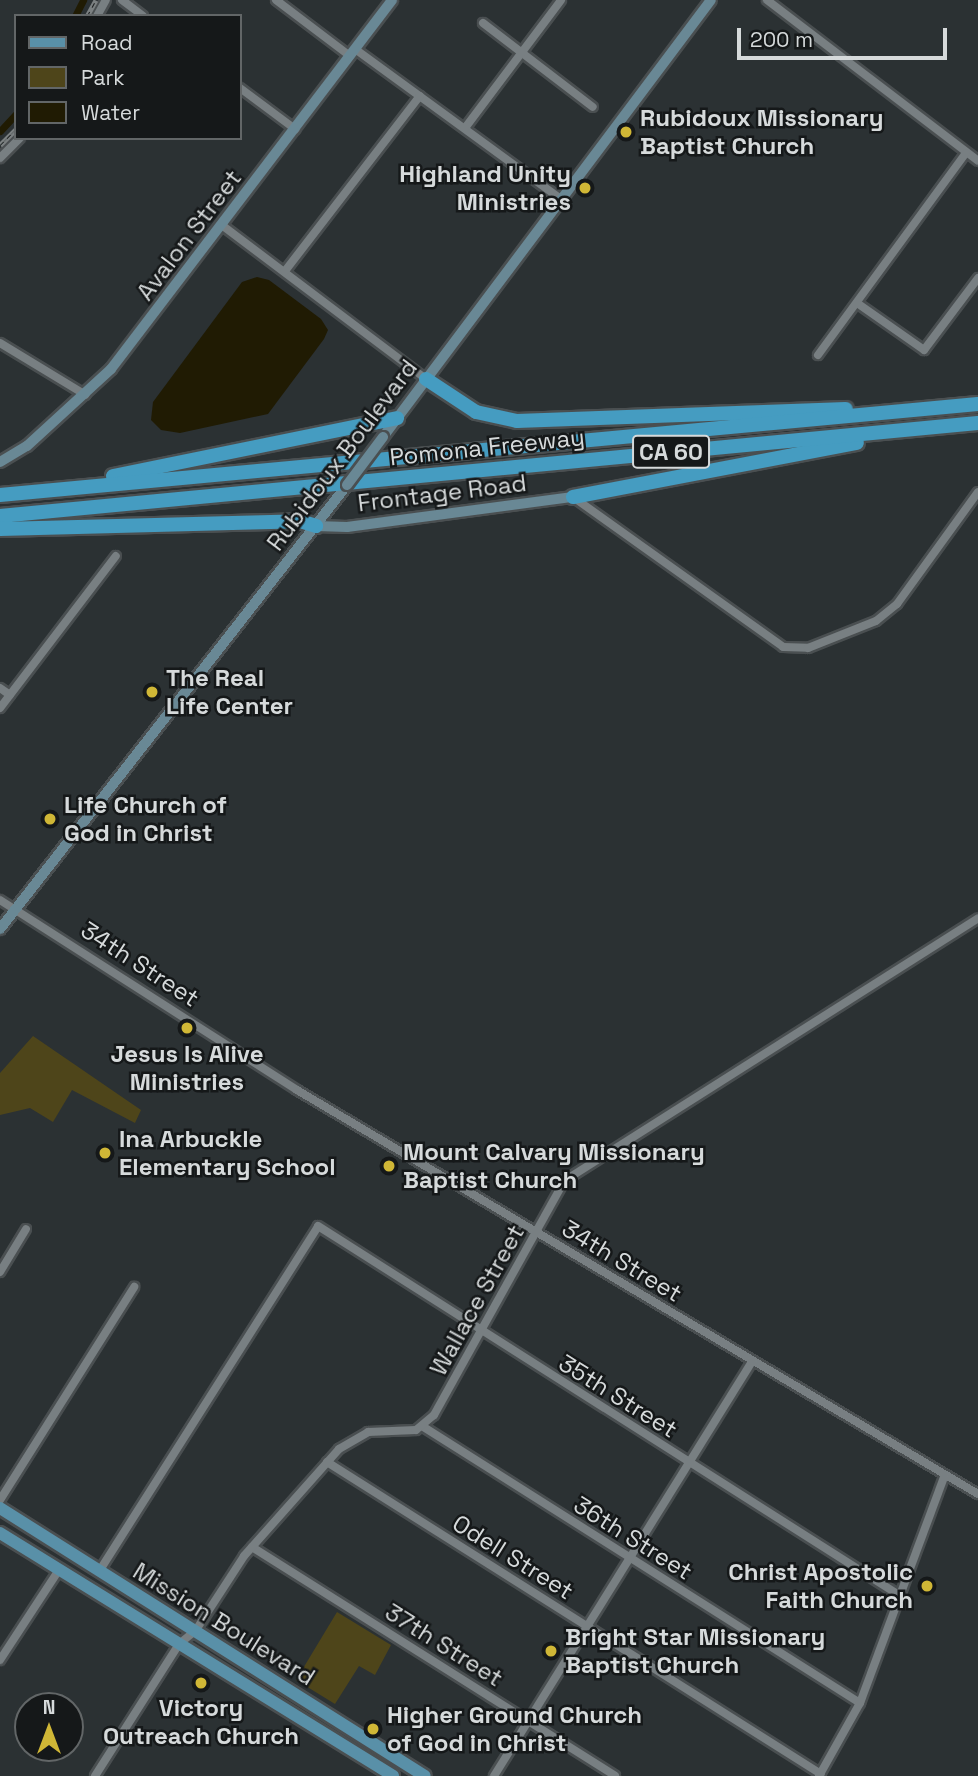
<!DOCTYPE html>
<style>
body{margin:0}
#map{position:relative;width:978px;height:1776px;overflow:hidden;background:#2b3133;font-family:"Space Grotesk",sans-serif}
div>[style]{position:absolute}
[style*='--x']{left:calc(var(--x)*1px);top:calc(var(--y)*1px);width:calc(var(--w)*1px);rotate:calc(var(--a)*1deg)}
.green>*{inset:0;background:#4e451a}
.water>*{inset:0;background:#201b03}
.canal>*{height:7px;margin:-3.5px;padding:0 3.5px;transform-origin:3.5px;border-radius:3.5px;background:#201b03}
.roads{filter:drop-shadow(2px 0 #4a4f51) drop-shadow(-2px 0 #4a4f51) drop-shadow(0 2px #4a4f51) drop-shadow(0 -2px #4a4f51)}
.street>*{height:8px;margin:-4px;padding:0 4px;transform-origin:4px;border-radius:4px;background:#787f82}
.secondary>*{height:10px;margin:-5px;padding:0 5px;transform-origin:5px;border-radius:5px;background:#698895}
.primary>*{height:12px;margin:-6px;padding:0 6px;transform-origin:6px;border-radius:6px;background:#5990a8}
.highway>*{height:14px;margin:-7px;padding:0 7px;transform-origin:7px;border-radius:7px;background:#459cc1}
.rail>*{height:4.5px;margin-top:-2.25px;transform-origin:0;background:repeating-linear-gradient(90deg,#151819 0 5px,#7b8081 0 10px);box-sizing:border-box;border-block:2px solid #7b8081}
.bridges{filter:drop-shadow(2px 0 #4a4f51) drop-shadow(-2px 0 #4a4f51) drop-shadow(0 2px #4a4f51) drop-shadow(0 -2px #4a4f51)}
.secondary-bridge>*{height:10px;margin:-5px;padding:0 5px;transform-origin:5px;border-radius:5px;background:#698895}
.dots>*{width:19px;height:19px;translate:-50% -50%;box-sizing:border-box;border:4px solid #151819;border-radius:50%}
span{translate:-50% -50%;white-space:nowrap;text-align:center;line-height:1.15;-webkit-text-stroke:5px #151819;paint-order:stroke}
.shield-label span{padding:2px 5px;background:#151819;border:2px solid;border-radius:5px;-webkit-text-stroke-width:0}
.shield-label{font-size:23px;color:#d6dadb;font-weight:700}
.poi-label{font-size:24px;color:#d6dadb;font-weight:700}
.left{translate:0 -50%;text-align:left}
.right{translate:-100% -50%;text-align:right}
.street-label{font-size:24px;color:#d6dadb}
.legend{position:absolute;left:14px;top:14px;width:228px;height:126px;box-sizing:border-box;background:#151819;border:2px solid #626667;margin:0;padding:9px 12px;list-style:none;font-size:21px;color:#d6dadb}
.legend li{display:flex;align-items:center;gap:14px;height:35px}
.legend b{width:35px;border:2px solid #626667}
.north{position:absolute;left:14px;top:1692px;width:70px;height:70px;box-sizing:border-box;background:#151819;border:2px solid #626667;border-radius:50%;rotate:0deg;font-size:19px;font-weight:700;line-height:28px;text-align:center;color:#d6dadb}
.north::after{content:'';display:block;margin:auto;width:24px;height:32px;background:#d0b736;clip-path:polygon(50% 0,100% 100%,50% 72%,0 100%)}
.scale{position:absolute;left:737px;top:28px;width:210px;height:32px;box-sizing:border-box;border:4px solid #d6dadb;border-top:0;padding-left:9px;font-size:21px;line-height:24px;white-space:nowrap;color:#d6dadb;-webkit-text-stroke:5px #151819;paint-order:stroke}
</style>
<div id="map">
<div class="green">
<div style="clip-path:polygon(33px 1036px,141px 1110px,135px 1123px,72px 1090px,53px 1122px,30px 1108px,0 1115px,0 1073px)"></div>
<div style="clip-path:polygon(337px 1612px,391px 1645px,375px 1675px,359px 1666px,335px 1704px,296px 1680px)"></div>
</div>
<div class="water">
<div style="clip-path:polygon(257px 277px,269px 280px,321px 319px,328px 330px,324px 339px,268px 414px,180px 433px,161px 430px,151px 420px,153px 402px,242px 282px)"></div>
</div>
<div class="canal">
<div style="--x:75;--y:16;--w:18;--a:-63"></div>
<div style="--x:0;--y:131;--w:23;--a:-47"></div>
</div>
<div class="roads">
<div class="street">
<div style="--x:122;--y:0;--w:26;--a:37"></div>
<div style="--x:276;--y:0;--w:93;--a:37.1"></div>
<div style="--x:767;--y:0;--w:265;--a:37.3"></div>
<div style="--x:97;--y:16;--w:18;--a:-61"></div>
<div style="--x:483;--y:23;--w:138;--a:37.4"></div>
<div style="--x:355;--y:49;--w:256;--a:36.1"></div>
<div style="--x:240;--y:88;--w:69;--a:36.7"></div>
<div style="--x:465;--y:128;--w:160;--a:-53.1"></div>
<div style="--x:0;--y:158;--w:28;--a:-45"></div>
<div style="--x:223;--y:226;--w:254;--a:37"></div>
<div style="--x:285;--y:271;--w:221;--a:-52.4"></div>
<div style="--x:857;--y:303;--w:82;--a:35"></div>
<div style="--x:924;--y:350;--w:90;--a:-53.1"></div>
<div style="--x:0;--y:343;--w:100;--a:31.2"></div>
<div style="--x:818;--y:355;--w:250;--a:-53.8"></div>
<div style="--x:573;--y:497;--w:258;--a:35.5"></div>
<div style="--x:783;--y:647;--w:25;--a:2"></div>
<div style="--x:808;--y:648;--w:73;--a:-21.7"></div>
<div style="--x:876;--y:621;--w:27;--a:-39"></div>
<div style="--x:897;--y:604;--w:138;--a:-54.1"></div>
<div style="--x:0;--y:688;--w:12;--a:35"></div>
<div style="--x:0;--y:708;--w:191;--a:-52.7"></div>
<div style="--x:0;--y:900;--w:353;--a:32.6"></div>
<div style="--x:297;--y:1090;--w:792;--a:30.68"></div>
<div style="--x:0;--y:1272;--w:50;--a:-58.8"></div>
<div style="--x:422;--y:1426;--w:518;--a:32.31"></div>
<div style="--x:327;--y:1462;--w:584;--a:32.28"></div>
<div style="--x:0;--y:1500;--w:252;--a:-57.8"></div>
<div style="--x:252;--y:1547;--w:429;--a:32.2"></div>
<div style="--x:100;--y:1570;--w:407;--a:-57.6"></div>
<div style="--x:318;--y:1226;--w:688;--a:32.42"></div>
<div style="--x:0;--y:1660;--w:108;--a:-56.8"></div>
<div style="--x:95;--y:1776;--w:156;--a:-57.5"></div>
<div style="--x:179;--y:1644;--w:22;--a:-39"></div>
<div style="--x:196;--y:1630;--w:88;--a:-57"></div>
<div style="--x:244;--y:1556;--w:143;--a:-48.4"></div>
<div style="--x:339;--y:1449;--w:34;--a:-30"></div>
<div style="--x:368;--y:1432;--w:48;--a:-2.4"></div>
<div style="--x:416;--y:1430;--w:23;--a:-40"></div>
<div style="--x:434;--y:1415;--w:268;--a:-60.9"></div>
<div style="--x:564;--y:1181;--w:490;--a:-32.4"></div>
<div style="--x:494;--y:1776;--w:488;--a:-58.1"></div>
<div style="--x:819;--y:1776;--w:84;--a:-60.7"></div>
<div style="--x:860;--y:1703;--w:243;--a:-69.6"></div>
</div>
<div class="secondary">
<div style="--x:383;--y:437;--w:546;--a:-53.11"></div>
<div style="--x:0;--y:462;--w:31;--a:-31"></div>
<div style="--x:27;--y:446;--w:114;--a:-42.5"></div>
<div style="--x:111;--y:369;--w:464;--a:-52.7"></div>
<div style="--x:316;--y:526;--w:31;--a:2"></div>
<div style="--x:347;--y:527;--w:228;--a:-7.6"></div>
<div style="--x:0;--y:929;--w:564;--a:-51.99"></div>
</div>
<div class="primary">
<div style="--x:0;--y:1508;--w:502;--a:32.24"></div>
<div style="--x:0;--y:1533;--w:462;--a:31.7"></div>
</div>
<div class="highway">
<div style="--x:426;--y:379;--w:60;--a:33.4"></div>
<div style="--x:476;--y:412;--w:42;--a:12.4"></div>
<div style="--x:517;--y:421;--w:329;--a:-2.1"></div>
<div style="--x:113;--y:476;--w:290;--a:-11.5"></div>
<div style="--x:0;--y:495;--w:982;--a:-5.32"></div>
<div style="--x:573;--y:497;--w:289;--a:-10.8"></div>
<div style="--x:0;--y:516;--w:982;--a:-5.43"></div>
<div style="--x:0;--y:529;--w:300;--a:-1.5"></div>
<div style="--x:300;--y:521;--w:17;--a:17"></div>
</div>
</div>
<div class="rail">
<div style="--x:87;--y:16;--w:18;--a:-61"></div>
<div style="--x:0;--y:145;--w:23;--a:-45"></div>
</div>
<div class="bridges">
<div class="secondary-bridge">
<div style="--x:347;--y:485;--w:60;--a:-53.1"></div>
</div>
</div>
<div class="dots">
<div style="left:626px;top:132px;background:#d0b736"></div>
<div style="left:585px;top:188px;background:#d0b736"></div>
<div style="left:152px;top:692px;background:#d0b736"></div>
<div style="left:50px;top:819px;background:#d0b736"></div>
<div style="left:187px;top:1028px;background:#d0b736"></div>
<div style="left:105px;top:1153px;background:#d0b736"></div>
<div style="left:389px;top:1166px;background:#d0b736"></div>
<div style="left:927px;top:1586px;background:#d0b736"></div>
<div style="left:551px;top:1651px;background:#d0b736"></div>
<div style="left:201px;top:1683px;background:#d0b736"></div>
<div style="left:373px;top:1729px;background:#d0b736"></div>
</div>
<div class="shield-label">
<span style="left:671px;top:452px">CA 60</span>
</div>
<div class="poi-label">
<span class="left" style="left:640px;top:132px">Rubidoux Missionary<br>Baptist Church</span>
<span class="right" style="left:571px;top:188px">Highland Unity<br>Ministries</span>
<span class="left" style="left:166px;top:692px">The Real<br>Life Center</span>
<span class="left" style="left:64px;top:819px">Life Church of<br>God in Christ</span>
<span style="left:187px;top:1068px">Jesus Is Alive<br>Ministries</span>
<span class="left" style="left:119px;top:1153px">Ina Arbuckle<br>Elementary School</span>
<span class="left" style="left:403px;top:1166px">Mount Calvary Missionary<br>Baptist Church</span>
<span class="right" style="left:913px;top:1586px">Christ Apostolic<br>Faith Church</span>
<span class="left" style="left:565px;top:1651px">Bright Star Missionary<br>Baptist Church</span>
<span style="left:201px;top:1722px">Victory<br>Outreach Church</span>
<span class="left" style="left:387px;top:1729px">Higher Ground Church<br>of God in Christ</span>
</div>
<div class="street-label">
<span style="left:189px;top:235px;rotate:-53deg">Avalon Street</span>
<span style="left:487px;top:447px;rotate:-6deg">Pomona Freeway</span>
<span style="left:342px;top:455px;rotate:-53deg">Rubidoux Boulevard</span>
<span style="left:442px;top:493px;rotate:-7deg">Frontage Road</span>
<span style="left:140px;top:964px;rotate:33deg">34th Street</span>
<span style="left:622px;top:1261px;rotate:31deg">34th Street</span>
<span style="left:477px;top:1300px;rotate:-61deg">Wallace Street</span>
<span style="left:618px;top:1396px;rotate:32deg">35th Street</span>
<span style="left:633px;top:1538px;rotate:32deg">36th Street</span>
<span style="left:513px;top:1557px;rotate:32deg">Odell Street</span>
<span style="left:224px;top:1624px;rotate:32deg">Mission Boulevard</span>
<span style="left:444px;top:1645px;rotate:32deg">37th Street</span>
</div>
<ul class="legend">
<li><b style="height:9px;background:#5990a8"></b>Road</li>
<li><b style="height:19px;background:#4e451a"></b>Park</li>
<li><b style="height:19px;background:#201b03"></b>Water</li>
</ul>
<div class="north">N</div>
<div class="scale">200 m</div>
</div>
